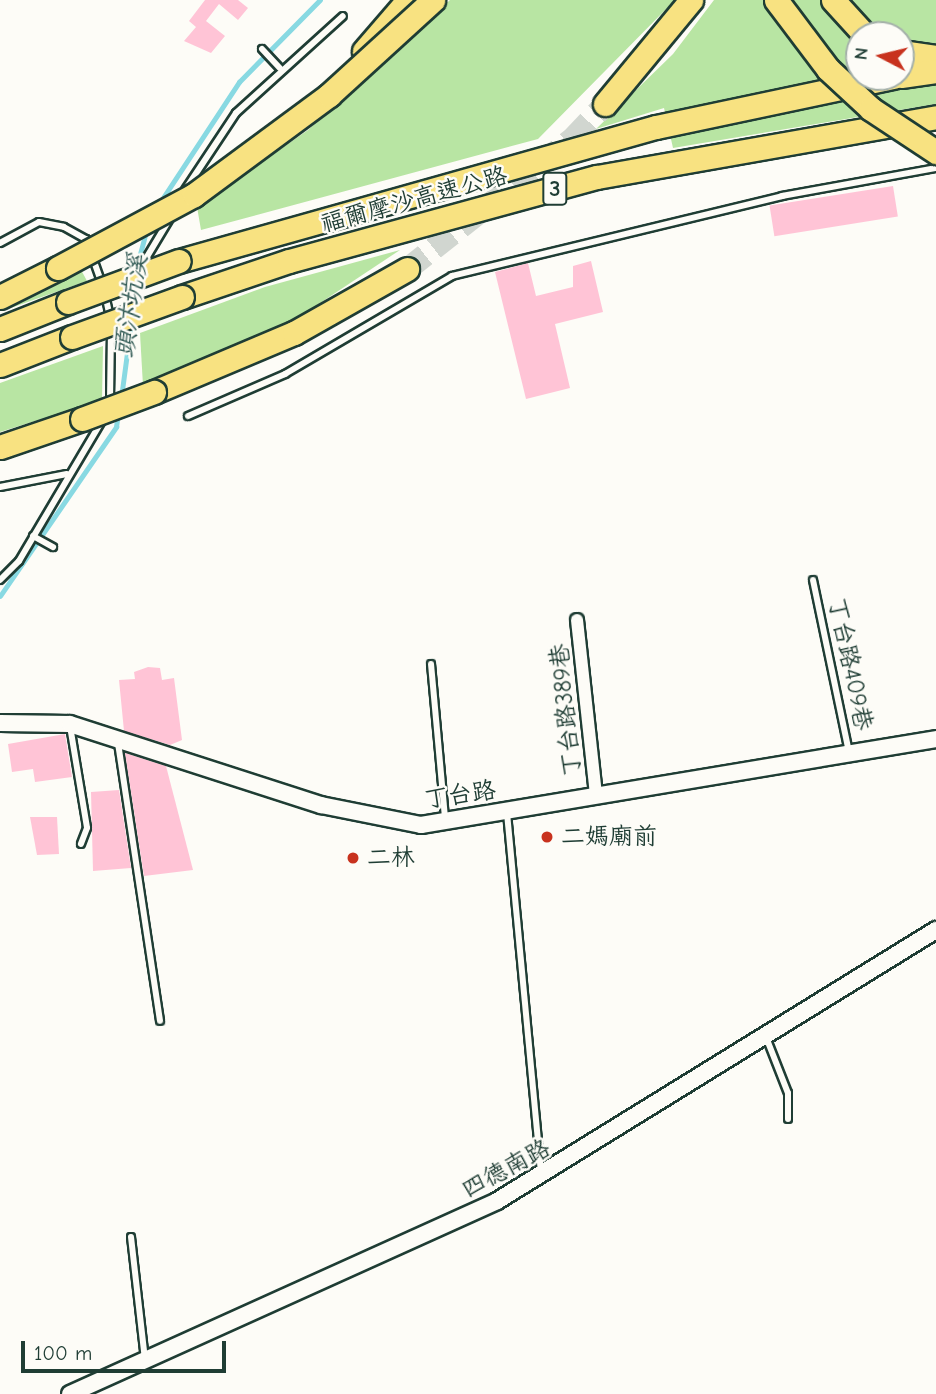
<!DOCTYPE html>
<meta charset="utf-8">
<style>
body{margin:0}
#map{position:relative;width:936px;height:1394px;overflow:hidden;background:#fdfcf7;font-family:"Comic Neue","LXGW WenKai TC",sans-serif}
div>[style]{position:absolute}
[style*='--x']{left:calc(var(--x)*1px);top:calc(var(--y)*1px);width:calc(var(--w)*1px);rotate:calc(var(--a)*1deg)}
.green>*{inset:0;background:#b8e5a3}
.stream>*{height:4.5px;margin:-2.25px;padding:0 2.25px;transform-origin:2.25px;border-radius:2.25px;background:#88d9e2}
.building>*{inset:0;background:#ffc4d6;transform-origin:0 0}
.motorway-tunnel>*{height:23px;margin-top:-11.5px;transform-origin:0;background:repeating-linear-gradient(90deg,#d1d6d0 0 23px,transparent 0 34px)}
.roads{filter:drop-shadow(2px 0 #1f3d34) drop-shadow(-2px 0 #1f3d34) drop-shadow(0 2px #1f3d34) drop-shadow(0 -2px #1f3d34)}
.service>*{height:6px;margin:-3px;padding:0 3px;transform-origin:3px;border-radius:3px;background:#fdfcf7}
.minor>*{height:12px;margin:-6px;padding:0 6px;transform-origin:6px;border-radius:6px;background:#fdfcf7}
.tertiary>*{height:16px;margin:-8px;padding:0 8px;transform-origin:8px;border-radius:8px;background:#fdfcf7}
.motorway>*{height:23px;margin:-11.5px;padding:0 11.5px;transform-origin:11.5px;border-radius:11.5px;background:#f8e281}
.bridges{filter:drop-shadow(2px 0 #1f3d34) drop-shadow(-2px 0 #1f3d34) drop-shadow(0 2px #1f3d34) drop-shadow(0 -2px #1f3d34)}
.motorway-bridge>*{height:23px;margin:-11.5px;padding:0 11.5px;transform-origin:11.5px;border-radius:11.5px;background:#f8e281}
.dots>*{width:19px;height:19px;translate:-50% -50%;box-sizing:border-box;border:4px solid #fdfcf7;border-radius:50%}
span{translate:-50% -50%;white-space:nowrap;text-align:center;line-height:1.15;-webkit-text-stroke:5px #fdfcf7;paint-order:stroke}
.shield-label span{padding:2px 5px;background:#fdfcf7;border:2px solid;border-radius:5px;-webkit-text-stroke-width:0}
.shield-label{font-size:23px;color:#1f3d34;font-weight:700}
.street-label{font-size:24px;color:#1f3d34}
.poi-label{font-size:24px;color:#1f3d34}
.left{translate:0 -50%;text-align:left}
.water-label{font-size:26px;color:#345c57;font-style:italic}
.north{position:absolute;left:845px;top:21px;width:70px;height:70px;box-sizing:border-box;background:#fdfcf7;border:2px solid #a4b0a9;border-radius:50%;rotate:277deg;font-size:19px;font-weight:700;line-height:28px;text-align:center;color:#1f3d34}
.north::after{content:'';display:block;margin:auto;width:24px;height:32px;background:#c8321e;clip-path:polygon(50% 0,100% 100%,50% 72%,0 100%)}
.scale{position:absolute;left:21px;top:1341px;width:205px;height:32px;box-sizing:border-box;border:4px solid #1f3d34;border-top:0;padding-left:9px;font-size:21px;line-height:24px;white-space:nowrap;color:#1f3d34;-webkit-text-stroke:5px #fdfcf7;paint-order:stroke}
</style>
<div id="map">
<div class="green">
<div style="clip-path:polygon(450px 0,675px 0,538px 139px,201px 230px,197px 207px,308px 130px)"></div>
<div style="clip-path:polygon(evenodd,714px 0,936px 0,936px 104px,673px 148px,664px 108px,596px 129px,673px 54px,714px 0,859px 35px,901px 35px,901px 77px,859px 77px,859px 35px)"></div>
<div style="clip-path:polygon(400px 250px,293px 321px,143px 386px,140px 333px,265px 287px)"></div>
<div style="clip-path:polygon(80px 268px,87px 281px,5px 310px,30px 293px)"></div>
<div style="clip-path:polygon(103px 346px,102px 400px,0 432px,0 383px)"></div>
</div>
<div class="stream">
<div style="--x:159;--y:204;--w:146;--a:-56.7"></div>
<div style="--x:239;--y:82;--w:115;--a:-45.4"></div>
<div style="--x:136;--y:269;--w:39;--a:-75"></div>
<div style="--x:132;--y:307;--w:22;--a:-82"></div>
<div style="--x:121;--y:398;--w:76;--a:-82.4"></div>
<div style="--x:0;--y:596;--w:205;--a:-55.5"></div>
<div style="--x:116;--y:427;--w:14;--a:-82"></div>
</div>
<div class="building">
<div style="clip-path:polygon(205px 0,238px 0,248px 8px,238px 20px,219px 4px,206px 21px,225px 36px,211px 53px,184px 41px,196px 27px,189px 21px)"></div>
<div style="left:893px;top:186px;width:31px;height:125px;rotate:81deg"></div>
<div style="clip-path:polygon(591px 261px,603px 312px,555px 324px,570px 388px,526px 399px,495px 272px,528px 263px,536px 296px,573px 287px,573px 266px)"></div>
<div style="clip-path:polygon(148px 667px,160px 668px,162px 680px,174px 678px,182px 740px,170px 745px,124px 731px,119px 680px,135px 679px,134px 672px)"></div>
<div style="clip-path:polygon(65px 734px,72px 777px,35px 782px,33px 769px,12px 772px,8px 744px)"></div>
<div style="clip-path:polygon(125px 753px,166px 766px,193px 870px,144px 876px)"></div>
<div style="clip-path:polygon(119px 790px,131px 868px,93px 871px,91px 792px)"></div>
<div style="clip-path:polygon(30px 817px,57px 817px,59px 854px,37px 855px)"></div>
</div>
<div class="motorway-tunnel">
<div style="--x:407;--y:269;--w:211;--a:-38.3"></div>
<div style="--x:573;--y:138;--w:47;--a:-46.7"></div>
</div>
<div class="roads">
<div class="service">
<div style="--x:262;--y:49;--w:26;--a:47"></div>
<div style="--x:185;--y:190;--w:92;--a:-56.5"></div>
<div style="--x:236;--y:113;--w:144;--a:-42.2"></div>
<div style="--x:0;--y:243;--w:44;--a:-28.3"></div>
<div style="--x:39;--y:222;--w:25;--a:11"></div>
<div style="--x:64;--y:227;--w:25;--a:29"></div>
<div style="--x:86;--y:239;--w:48;--a:70.4"></div>
<div style="--x:142;--y:265;--w:58;--a:-59"></div>
<div style="--x:105;--y:294;--w:25;--a:78"></div>
<div style="--x:110;--y:401;--w:72;--a:-89.2"></div>
<div style="--x:188;--y:416;--w:106;--a:-23.4"></div>
<div style="--x:285;--y:374;--w:194;--a:-30.4"></div>
<div style="--x:452;--y:276;--w:340;--a:-13.6"></div>
<div style="--x:782;--y:196;--w:157;--a:-10.3"></div>
<div style="--x:0;--y:487;--w:68;--a:-11"></div>
<div style="--x:33;--y:536;--w:23;--a:29"></div>
<div style="--x:0;--y:580;--w:27;--a:-45"></div>
<div style="--x:19;--y:561;--w:167;--a:-59.4"></div>
<div style="--x:813;--y:580;--w:177;--a:78.2"></div>
<div style="--x:431;--y:664;--w:156;--a:84.8"></div>
<div style="--x:70;--y:726;--w:103;--a:80.5"></div>
<div style="--x:87;--y:828;--w:17;--a:111"></div>
<div style="--x:118;--y:743;--w:281;--a:81.4"></div>
<div style="--x:507;--y:813;--w:360;--a:84.6"></div>
<div style="--x:766;--y:1037;--w:60;--a:68.6"></div>
<div style="--x:788;--y:1093;--w:26;--a:90"></div>
<div style="--x:131;--y:1237;--w:123;--a:83.5"></div>
</div>
<div class="minor">
<div style="--x:577;--y:620;--w:177;--a:83.8"></div>
</div>
<div class="tertiary">
<div style="--x:0;--y:723;--w:70;--a:0.8"></div>
<div style="--x:70;--y:724;--w:264;--a:17.9"></div>
<div style="--x:321;--y:805;--w:102;--a:11.3"></div>
<div style="--x:421;--y:825;--w:522;--a:-9.48"></div>
<div style="--x:70;--y:1394;--w:469;--a:-24.3"></div>
<div style="--x:497;--y:1201;--w:516;--a:-31.69"></div>
</div>
<div class="motorway">
<div style="--x:833;--y:0;--w:47;--a:47.6"></div>
<div style="--x:364;--y:51;--w:67;--a:-49.2"></div>
<div style="--x:901;--y:52;--w:35;--a:8"></div>
<div style="--x:901;--y:76;--w:35;--a:-8"></div>
<div style="--x:605;--y:104;--w:135;--a:-50.4"></div>
<div style="--x:179;--y:261;--w:495;--a:-15.7"></div>
<div style="--x:656;--y:127;--w:242;--a:-11.9"></div>
<div style="--x:0;--y:297;--w:65;--a:-26.6"></div>
<div style="--x:182;--y:297;--w:113;--a:-18.6"></div>
<div style="--x:289;--y:261;--w:319;--a:-15.3"></div>
<div style="--x:597;--y:177;--w:344;--a:-10"></div>
<div style="--x:0;--y:329;--w:73;--a:-21.7"></div>
<div style="--x:0;--y:365;--w:77;--a:-21.3"></div>
<div style="--x:154;--y:392;--w:152;--a:-22.9"></div>
<div style="--x:294;--y:333;--w:130;--a:-29.5"></div>
<div style="--x:0;--y:447;--w:87;--a:-18.9"></div>
</div>
</div>
<div class="bridges">
<div class="motorway-bridge">
<div style="--x:776;--y:0;--w:86;--a:53"></div>
<div style="--x:828;--y:69;--w:59;--a:42.9"></div>
<div style="--x:871;--y:109;--w:78;--a:33.5"></div>
<div style="--x:58;--y:268;--w:154;--a:-28.2"></div>
<div style="--x:194;--y:195;--w:168;--a:-36.5"></div>
<div style="--x:329;--y:95;--w:141;--a:-42.4"></div>
<div style="--x:68;--y:302;--w:118;--a:-20.3"></div>
<div style="--x:72;--y:337;--w:117;--a:-20"></div>
<div style="--x:82;--y:419;--w:77;--a:-20.6"></div>
</div>
</div>
<div class="dots">
<div style="left:547px;top:837px;background:#c8321e"></div>
<div style="left:353px;top:858px;background:#c8321e"></div>
</div>
<div class="shield-label">
<span style="left:555px;top:189px">3</span>
</div>
<div class="street-label">
<span style="left:414px;top:200px;rotate:-15deg">福爾摩沙高速公路</span>
<span style="left:850px;top:664px;rotate:78deg">丁台路409巷</span>
<span style="left:566px;top:710px;rotate:-96deg">丁台路389巷</span>
<span style="left:460px;top:795px;rotate:-8deg">丁台路</span>
<span style="left:506px;top:1169px;rotate:-28deg">四德南路</span>
</div>
<div class="poi-label">
<span class="left" style="left:561px;top:837px">二媽廟前</span>
<span class="left" style="left:367px;top:858px">二林</span>
</div>
<div class="water-label">
<span style="left:132px;top:306px;rotate:-82deg">頭汴坑溪</span>
</div>
<div class="north">N</div>
<div class="scale">100 m</div>
</div>
